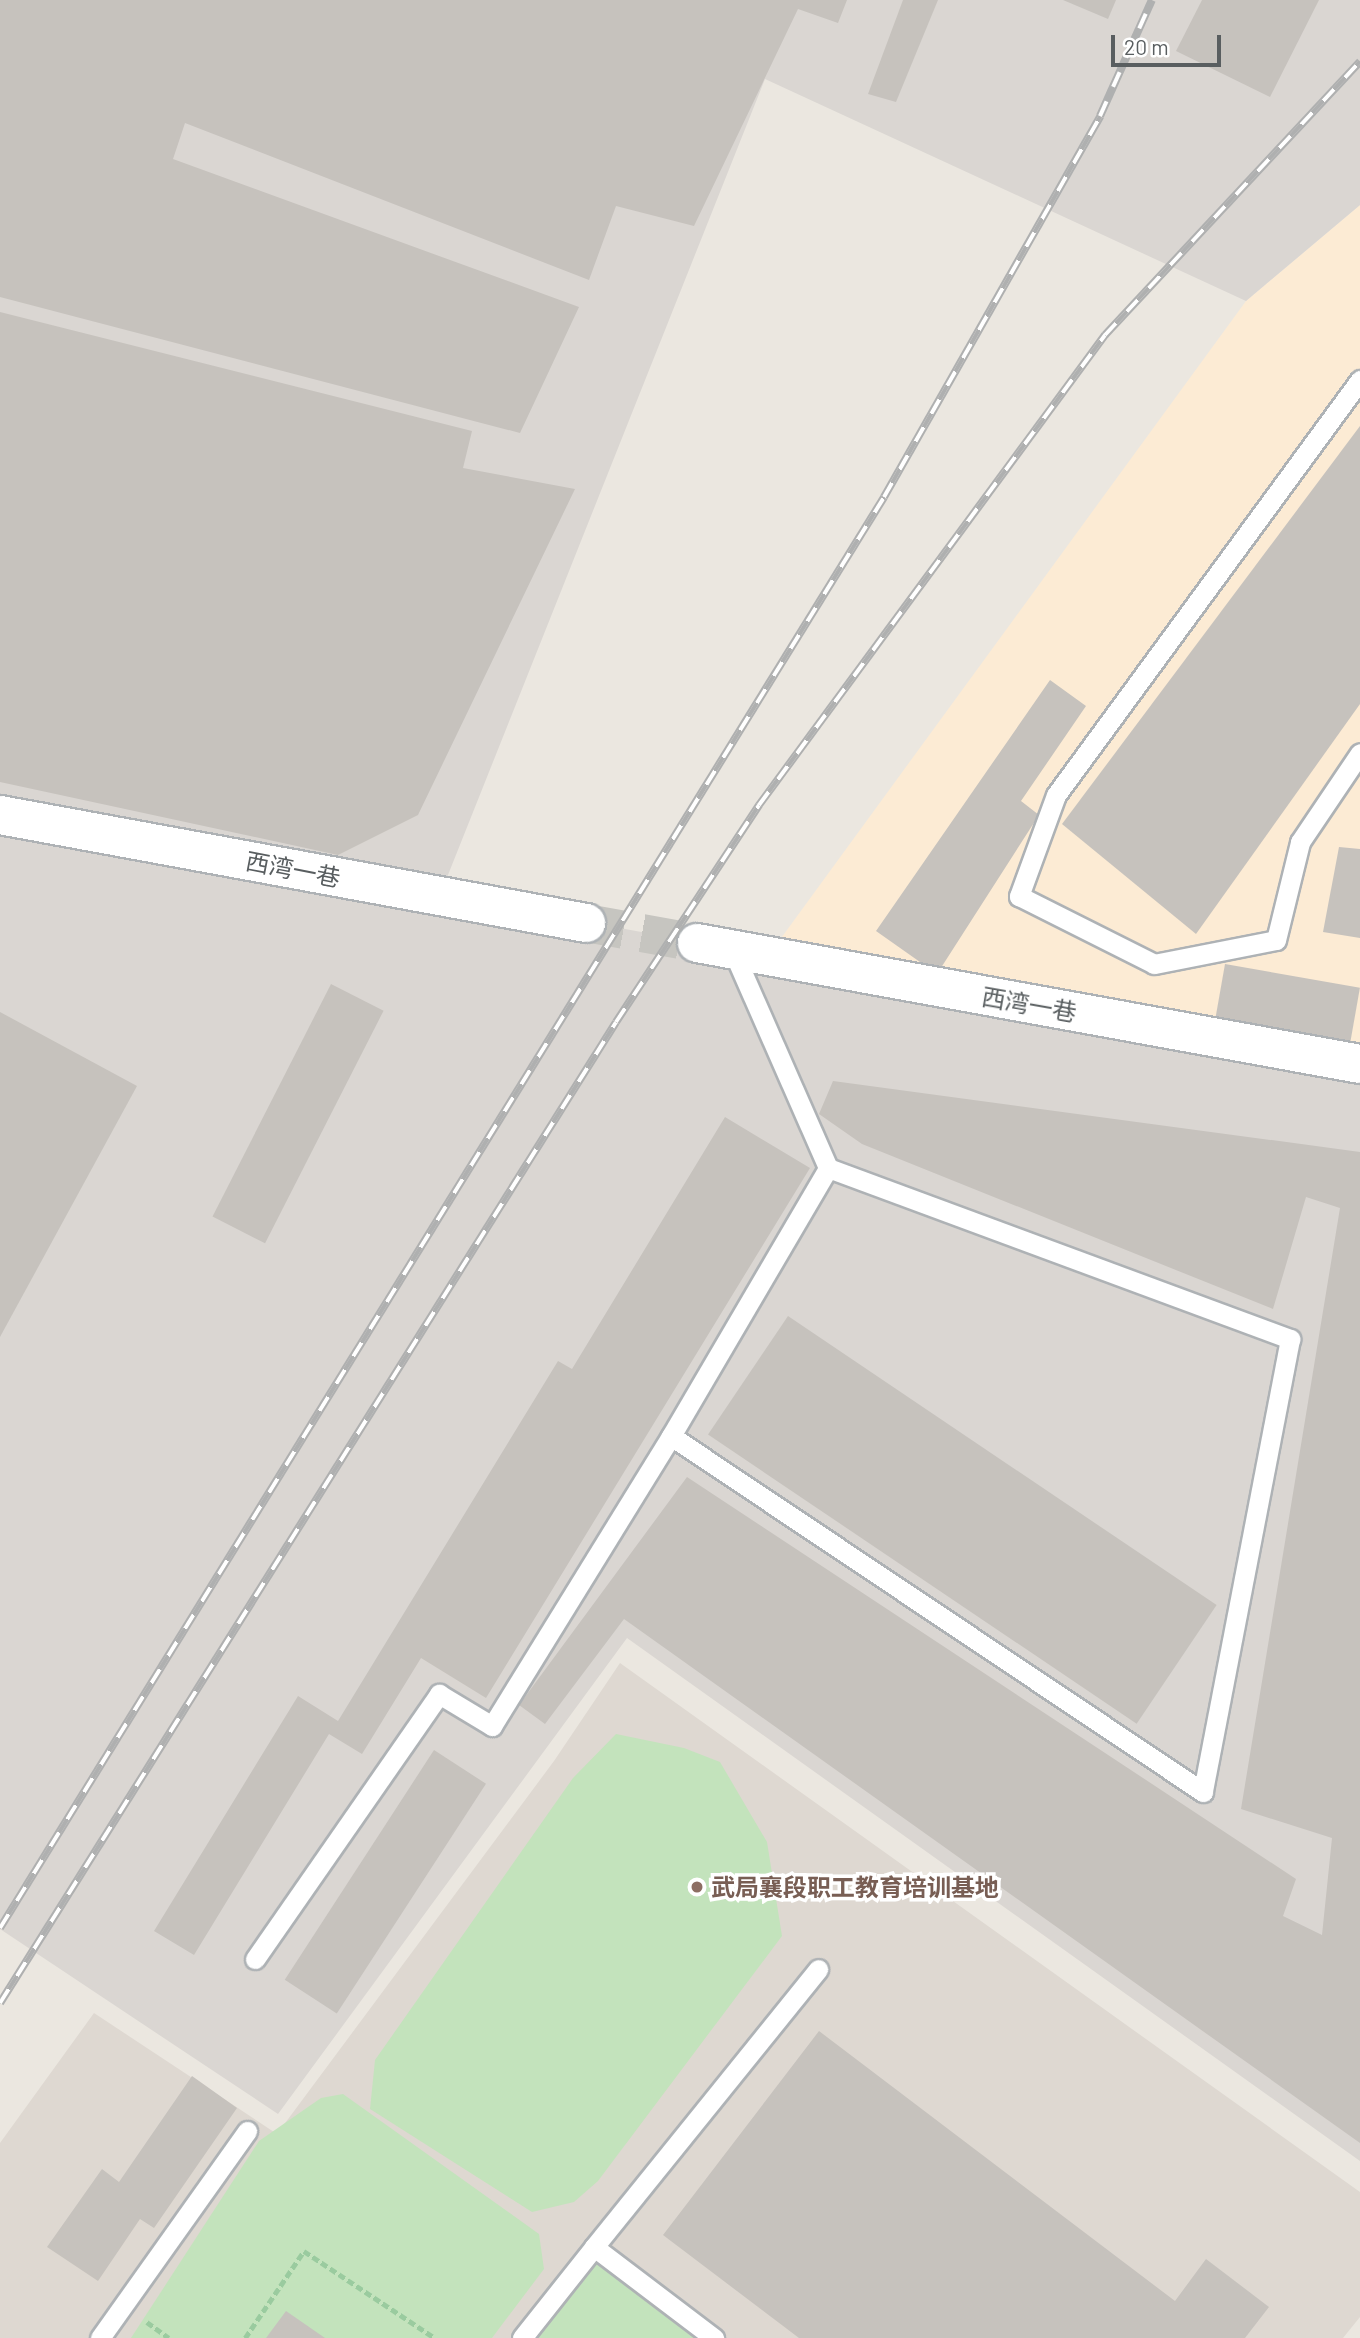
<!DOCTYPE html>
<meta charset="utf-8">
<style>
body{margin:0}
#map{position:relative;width:1360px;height:2338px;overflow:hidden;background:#ebe7e0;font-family:Barlow,"Noto Sans SC",sans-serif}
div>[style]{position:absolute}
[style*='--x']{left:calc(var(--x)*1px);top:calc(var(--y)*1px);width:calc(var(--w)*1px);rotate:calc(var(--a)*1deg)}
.commercial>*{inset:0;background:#fcebd4}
.industrial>*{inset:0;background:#dad6d2}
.education>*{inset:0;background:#ded8d1}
.green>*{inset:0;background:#c3e3bc}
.building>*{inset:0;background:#c6c2bd;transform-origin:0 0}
.street-tunnel>*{height:38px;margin-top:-19px;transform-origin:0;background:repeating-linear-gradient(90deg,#c6c5c0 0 38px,transparent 0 57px)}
.path>*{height:4.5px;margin-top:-2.25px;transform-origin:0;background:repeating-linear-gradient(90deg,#9acb9f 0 7px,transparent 0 10.5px)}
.roads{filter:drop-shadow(2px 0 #aeb2b5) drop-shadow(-2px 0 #aeb2b5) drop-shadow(0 2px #aeb2b5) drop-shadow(0 -2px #aeb2b5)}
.lane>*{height:19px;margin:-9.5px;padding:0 9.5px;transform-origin:9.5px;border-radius:9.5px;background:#fff}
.street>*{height:38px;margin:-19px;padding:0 19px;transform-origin:19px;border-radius:19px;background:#fff}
.rail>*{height:8px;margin-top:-4px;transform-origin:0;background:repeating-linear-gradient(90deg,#fff 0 16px,#afb0b0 0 32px);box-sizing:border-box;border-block:2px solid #afb0b0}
.dots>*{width:19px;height:19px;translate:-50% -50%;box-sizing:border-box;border:4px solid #fff;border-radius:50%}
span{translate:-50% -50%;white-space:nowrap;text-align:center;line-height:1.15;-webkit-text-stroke:7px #fff;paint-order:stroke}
.street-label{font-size:24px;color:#595e60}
.education-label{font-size:24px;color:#785e54;font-weight:700}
.left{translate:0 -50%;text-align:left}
.scale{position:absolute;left:1111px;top:35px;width:110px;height:32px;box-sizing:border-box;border:4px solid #595e60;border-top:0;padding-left:9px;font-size:21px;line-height:24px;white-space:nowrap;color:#595e60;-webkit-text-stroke:5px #fff;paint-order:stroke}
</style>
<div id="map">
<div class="commercial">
<div style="clip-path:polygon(1360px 205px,1360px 1064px,768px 956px,1246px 301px)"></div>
</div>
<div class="industrial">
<div style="clip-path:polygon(0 0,1360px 0,1360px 205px,1246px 301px,765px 79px,440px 895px,1360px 1064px,1360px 2161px,627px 1638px,278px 2114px,0 1929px)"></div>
</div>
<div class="education">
<div style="clip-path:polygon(620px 1663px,1360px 2192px,1360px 2317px,1343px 2338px,0 2338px,0 2143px,94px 2013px,277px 2134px,554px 1761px)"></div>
</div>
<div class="green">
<div style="clip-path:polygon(616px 1734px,684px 1748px,720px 1762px,767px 1842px,782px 1936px,598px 2181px,574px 2202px,532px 2212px,370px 2109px,375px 2060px,573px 1778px)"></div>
<div style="clip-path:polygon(343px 2094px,539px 2234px,544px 2269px,492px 2338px,131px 2338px,259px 2141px,321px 2098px)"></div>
<div style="clip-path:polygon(594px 2247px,714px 2338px,522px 2338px)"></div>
</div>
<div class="building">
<div style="clip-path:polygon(0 0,847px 0,838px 23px,798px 9px,694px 226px,616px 206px,589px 280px,185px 123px,173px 159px,579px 307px,520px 433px,0 297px)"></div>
<div style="clip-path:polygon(903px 0,938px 0,896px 102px,868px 94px)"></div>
<div style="clip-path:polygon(1063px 0,1116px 0,1108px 19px)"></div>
<div style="clip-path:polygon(1202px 0,1319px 0,1270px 97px,1176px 51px)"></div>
<div style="clip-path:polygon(0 312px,472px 431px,463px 468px,575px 489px,418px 815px,338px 855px,0 782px)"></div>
<div style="clip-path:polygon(1360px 426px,1360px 704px,1196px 934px,1062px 824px)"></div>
<div style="clip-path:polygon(1050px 680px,1086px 706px,1021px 801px,1039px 815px,937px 974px,876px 931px)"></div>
<div style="clip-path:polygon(1339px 847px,1360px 849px,1360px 938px,1323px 932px)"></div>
<div style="left:1225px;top:964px;width:137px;height:67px;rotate:10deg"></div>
<div style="left:331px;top:984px;width:59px;height:261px;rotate:27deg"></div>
<div style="clip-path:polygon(0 1012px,137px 1086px,0 1337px)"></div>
<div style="clip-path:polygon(833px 1081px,1360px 1152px,1360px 2143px,624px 1619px,545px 1724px,519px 1705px,687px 1477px,1296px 1879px,1283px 1916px,1322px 1935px,1332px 1838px,1241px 1809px,1340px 1208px,1306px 1197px,1273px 1309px,862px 1144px,819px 1114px)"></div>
<div style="clip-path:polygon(725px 1117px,810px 1168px,486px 1698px,421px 1658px,362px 1754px,329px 1734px,194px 1955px,154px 1931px,298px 1696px,338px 1721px,558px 1361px,572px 1369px)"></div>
<div style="left:788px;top:1316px;width:517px;height:143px;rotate:34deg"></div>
<div style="left:434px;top:1750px;width:62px;height:274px;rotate:33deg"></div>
<div style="clip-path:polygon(819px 2031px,1175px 2301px,1206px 2259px,1269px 2307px,1245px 2338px,799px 2338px,663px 2235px)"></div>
<div style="clip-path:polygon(192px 2076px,237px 2108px,154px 2228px,140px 2219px,98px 2281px,47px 2247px,102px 2169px,119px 2182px)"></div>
<div style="clip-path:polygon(286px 2311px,325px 2338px,266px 2338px)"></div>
</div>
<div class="street-tunnel">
<div style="--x:586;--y:923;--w:113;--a:10.2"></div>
</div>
<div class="path">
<div style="--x:147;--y:2322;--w:27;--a:36"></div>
<div style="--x:245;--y:2338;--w:105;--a:-55.9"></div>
<div style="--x:304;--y:2251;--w:157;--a:33.6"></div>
</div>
<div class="roads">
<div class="lane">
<div style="--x:1360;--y:380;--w:514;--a:126.22"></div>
<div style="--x:1056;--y:795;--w:108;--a:110.1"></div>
<div style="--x:1019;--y:896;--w:151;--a:26.7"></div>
<div style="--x:1154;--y:964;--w:124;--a:-11.1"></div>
<div style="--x:1276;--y:940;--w:101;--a:-76.2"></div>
<div style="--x:1300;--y:842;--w:107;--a:-56"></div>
<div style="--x:732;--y:949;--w:239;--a:66.3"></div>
<div style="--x:828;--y:1168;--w:493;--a:20.3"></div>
<div style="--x:1290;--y:1339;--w:461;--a:100.9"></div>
<div style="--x:1203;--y:1792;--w:640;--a:-146.21"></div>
<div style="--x:671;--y:1436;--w:311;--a:-59.6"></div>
<div style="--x:255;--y:1959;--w:323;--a:-55.2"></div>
<div style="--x:439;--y:1694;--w:62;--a:31.1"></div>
<div style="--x:492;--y:1726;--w:341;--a:-58.3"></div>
<div style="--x:594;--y:2247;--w:357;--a:-51.1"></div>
<div style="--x:100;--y:2338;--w:254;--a:-54.6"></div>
<div style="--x:522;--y:2338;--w:116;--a:-51.6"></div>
<div style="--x:594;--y:2247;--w:151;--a:37.2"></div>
</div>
<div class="street">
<div style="--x:0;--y:815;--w:596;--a:10.44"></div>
<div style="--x:697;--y:943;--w:674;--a:10.34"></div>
</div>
</div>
<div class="rail">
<div style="--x:0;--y:1928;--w:1682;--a:-58.29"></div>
<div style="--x:884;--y:497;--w:438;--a:-60.4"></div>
<div style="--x:1100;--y:116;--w:127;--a:-65.9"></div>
<div style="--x:0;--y:2003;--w:1158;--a:-57.87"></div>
<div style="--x:616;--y:1022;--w:260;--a:-56.6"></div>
<div style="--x:759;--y:805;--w:584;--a:-53.64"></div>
<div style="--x:1105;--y:335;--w:374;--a:-47"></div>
</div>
<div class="dots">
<div style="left:697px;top:1887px;background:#8d6e63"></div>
</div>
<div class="street-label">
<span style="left:293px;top:869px;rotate:11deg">西湾一巷</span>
<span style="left:1029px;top:1004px;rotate:10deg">西湾一巷</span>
</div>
<div class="education-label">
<span class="left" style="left:711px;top:1887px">武局襄段职工教育培训基地</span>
</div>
<div class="scale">20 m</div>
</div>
